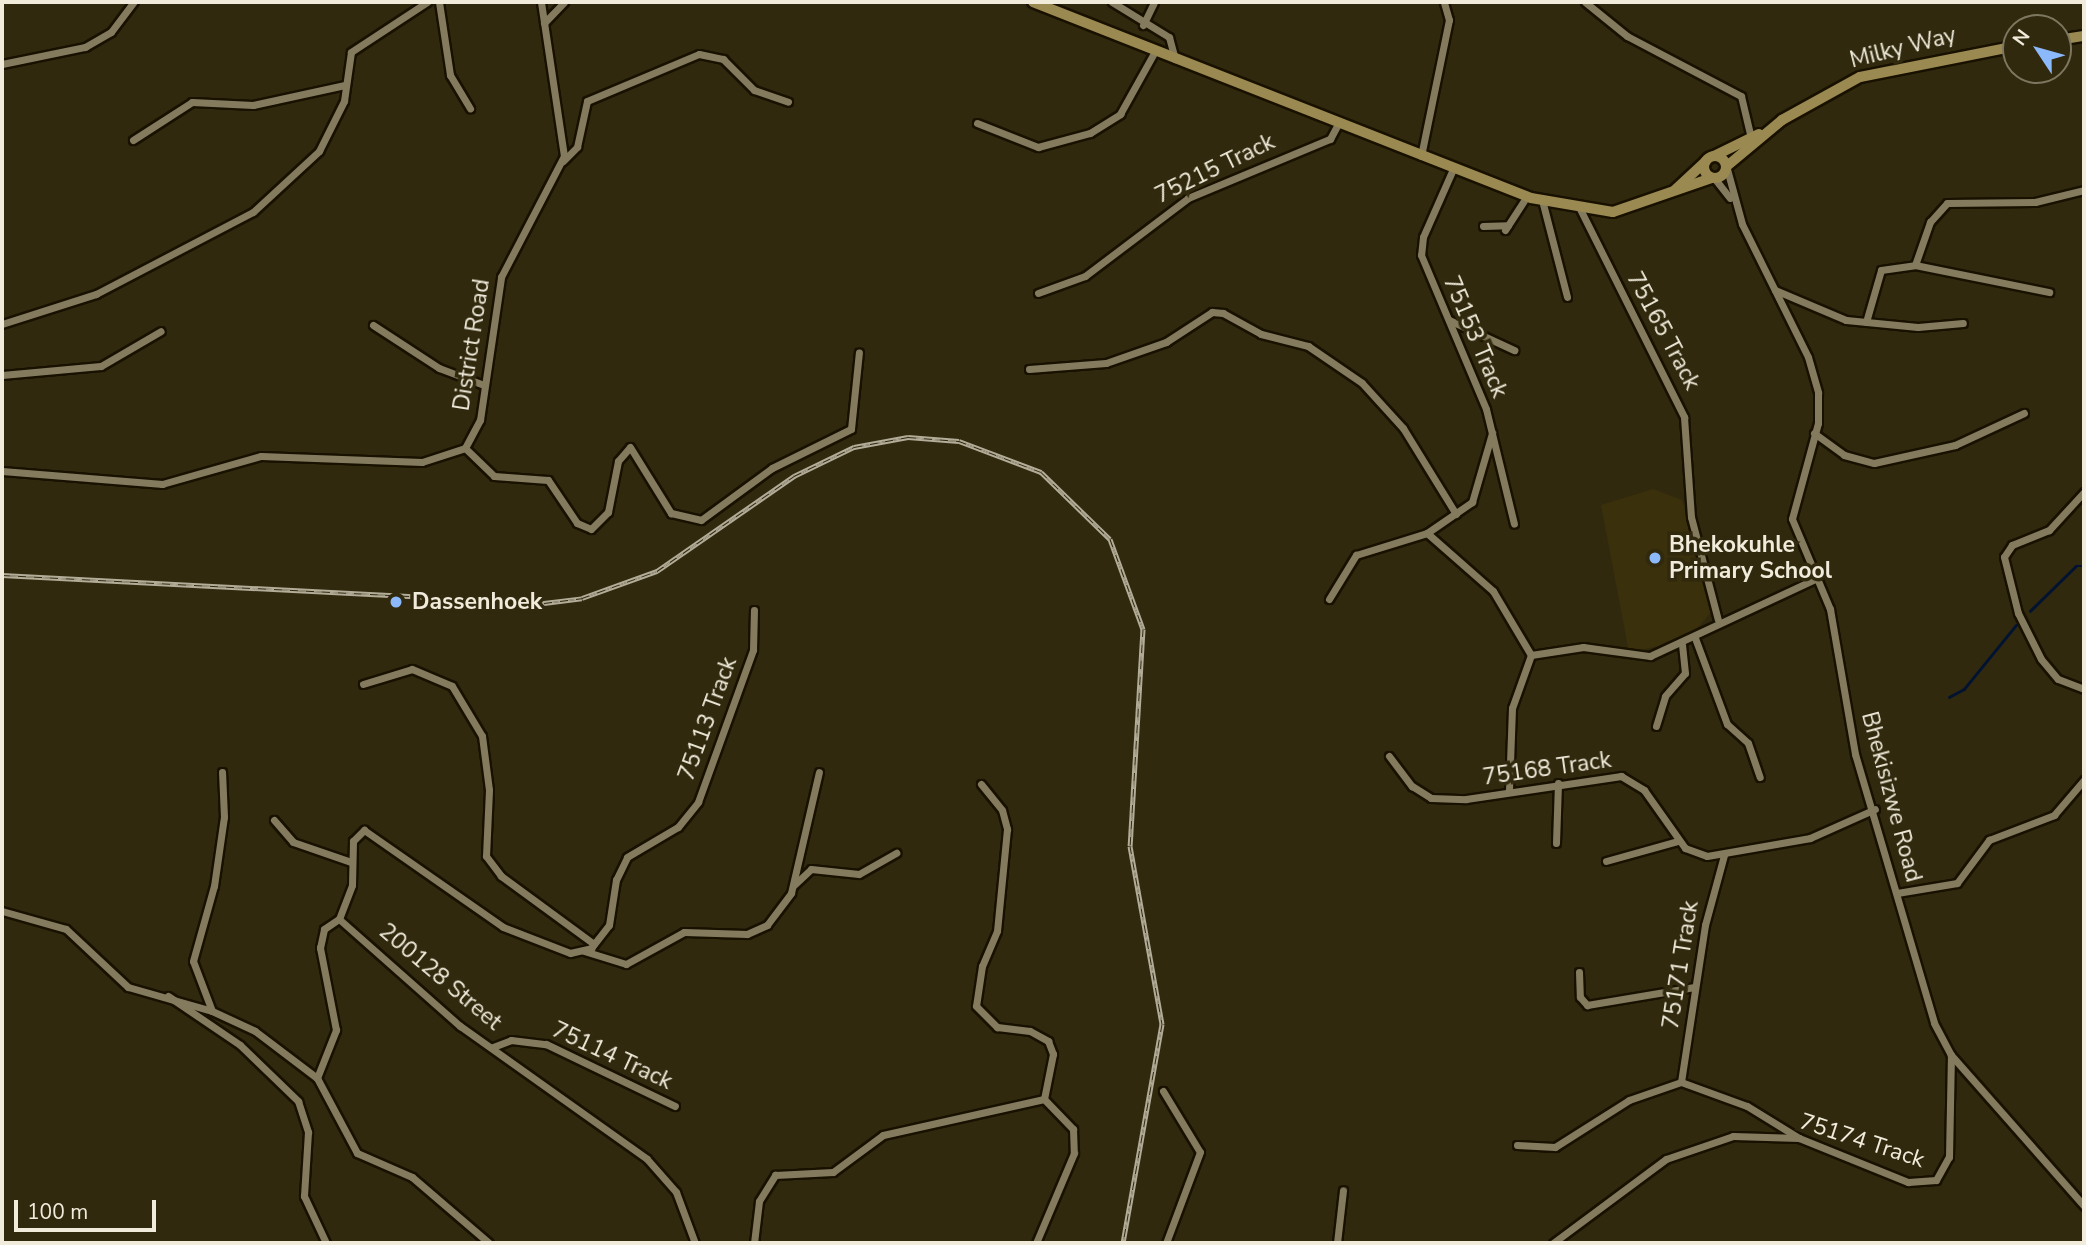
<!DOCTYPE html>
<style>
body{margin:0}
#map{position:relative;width:2086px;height:1245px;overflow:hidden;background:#31290e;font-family:"Nunito Sans",sans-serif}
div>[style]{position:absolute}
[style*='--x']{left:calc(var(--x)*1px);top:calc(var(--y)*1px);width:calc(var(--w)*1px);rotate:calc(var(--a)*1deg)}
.built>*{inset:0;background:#3b300c}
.stream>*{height:2.5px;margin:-1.25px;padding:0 1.25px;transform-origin:1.25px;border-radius:1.25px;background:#021332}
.roads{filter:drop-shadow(2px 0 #191100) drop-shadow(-2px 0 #191100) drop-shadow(0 2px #191100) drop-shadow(0 -2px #191100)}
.street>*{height:7px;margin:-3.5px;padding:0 3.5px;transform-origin:3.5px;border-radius:3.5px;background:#847b5e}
.secondary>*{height:10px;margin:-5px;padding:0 5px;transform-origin:5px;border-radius:5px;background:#9a8a51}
.secondary>.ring{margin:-5px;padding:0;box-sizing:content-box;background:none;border:10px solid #9a8a51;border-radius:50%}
.rail>*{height:5px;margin-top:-2.5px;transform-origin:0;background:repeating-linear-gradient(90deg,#31290e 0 8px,#b2ac98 0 16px);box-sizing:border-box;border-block:2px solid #b2ac98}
.dots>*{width:19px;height:19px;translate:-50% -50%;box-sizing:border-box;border:4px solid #31290e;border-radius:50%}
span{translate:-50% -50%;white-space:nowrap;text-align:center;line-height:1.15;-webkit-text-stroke:7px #31290e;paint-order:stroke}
.street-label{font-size:23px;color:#f0ebdb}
.poi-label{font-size:23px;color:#f0ebdb;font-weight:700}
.left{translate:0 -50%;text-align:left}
.frame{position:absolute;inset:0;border:4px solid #f0ebdb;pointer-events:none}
.north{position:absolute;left:2002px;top:14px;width:70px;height:70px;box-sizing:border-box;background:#31290e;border:2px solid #7d7760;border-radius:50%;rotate:306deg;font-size:19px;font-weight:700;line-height:28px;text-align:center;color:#f0ebdb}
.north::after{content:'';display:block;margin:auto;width:24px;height:32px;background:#8cb9fc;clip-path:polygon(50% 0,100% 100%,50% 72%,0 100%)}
.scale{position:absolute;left:14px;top:1200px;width:142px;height:32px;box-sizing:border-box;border:4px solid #f0ebdb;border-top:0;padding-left:9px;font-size:21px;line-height:24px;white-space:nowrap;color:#f0ebdb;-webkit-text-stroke:5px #31290e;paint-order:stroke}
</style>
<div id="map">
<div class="built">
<div style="clip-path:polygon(1653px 489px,1682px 500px,1713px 610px,1686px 641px,1629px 652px,1601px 505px)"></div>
</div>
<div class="stream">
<div style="--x:2030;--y:611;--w:64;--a:-44.4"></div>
<div style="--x:2076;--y:566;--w:8;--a:0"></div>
<div style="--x:1949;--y:697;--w:17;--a:-28"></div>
<div style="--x:1964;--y:689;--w:82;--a:-50.9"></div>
</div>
<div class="roads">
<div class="street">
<div style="--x:439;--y:2;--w:74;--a:81.4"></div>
<div style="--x:450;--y:75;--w:39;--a:59"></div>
<div style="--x:1112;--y:2;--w:67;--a:31.6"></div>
<div style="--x:1169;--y:37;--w:23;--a:75"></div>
<div style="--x:1585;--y:2;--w:54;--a:39"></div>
<div style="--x:1627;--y:36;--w:129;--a:27.8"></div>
<div style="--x:1741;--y:96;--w:43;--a:76.6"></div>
<div style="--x:544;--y:23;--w:29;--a:-46"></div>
<div style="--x:1143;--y:25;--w:25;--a:-64"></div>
<div style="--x:2;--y:64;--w:85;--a:-11.6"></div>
<div style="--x:85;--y:47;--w:30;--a:-30"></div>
<div style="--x:111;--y:32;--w:38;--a:-53"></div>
<div style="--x:977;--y:123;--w:66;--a:21.5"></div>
<div style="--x:1038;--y:147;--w:54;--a:-15.1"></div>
<div style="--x:1090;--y:133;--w:36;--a:-32"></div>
<div style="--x:1120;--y:114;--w:72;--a:-60.9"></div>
<div style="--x:133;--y:140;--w:70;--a:-32.8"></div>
<div style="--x:192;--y:102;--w:61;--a:2.8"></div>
<div style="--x:253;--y:105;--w:94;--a:-12.3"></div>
<div style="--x:1421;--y:156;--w:139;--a:-78.4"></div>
<div style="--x:1449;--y:20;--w:19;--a:-106"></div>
<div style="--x:563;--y:161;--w:20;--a:-45"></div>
<div style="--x:577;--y:147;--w:47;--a:-77.7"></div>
<div style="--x:587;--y:101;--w:121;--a:-22.8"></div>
<div style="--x:699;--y:54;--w:25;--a:12"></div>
<div style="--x:723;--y:59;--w:44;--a:45"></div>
<div style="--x:754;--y:90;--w:36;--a:19"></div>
<div style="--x:1453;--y:169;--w:74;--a:113.8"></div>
<div style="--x:1423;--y:237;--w:18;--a:96"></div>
<div style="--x:1421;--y:255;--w:167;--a:67.1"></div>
<div style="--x:1486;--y:409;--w:118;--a:76.3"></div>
<div style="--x:1727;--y:169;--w:57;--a:74.7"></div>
<div style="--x:1742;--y:224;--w:148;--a:63.6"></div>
<div style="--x:1808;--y:357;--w:37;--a:74"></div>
<div style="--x:1818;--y:393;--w:30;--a:90"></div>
<div style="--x:1818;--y:423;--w:99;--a:105.2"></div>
<div style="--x:1792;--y:519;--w:98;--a:67.1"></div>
<div style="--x:1830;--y:609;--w:147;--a:80.2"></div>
<div style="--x:1855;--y:754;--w:280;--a:73.6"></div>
<div style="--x:1934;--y:1023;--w:36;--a:62"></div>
<div style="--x:1951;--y:1055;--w:201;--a:48.6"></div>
<div style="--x:1715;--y:179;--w:24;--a:52"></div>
<div style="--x:1542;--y:200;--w:100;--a:75.5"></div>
<div style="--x:1580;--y:209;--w:233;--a:63.4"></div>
<div style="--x:1684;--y:417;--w:100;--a:86"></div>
<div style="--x:1691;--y:517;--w:106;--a:75.3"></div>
<div style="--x:1483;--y:226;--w:25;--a:-2"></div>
<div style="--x:1505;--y:230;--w:40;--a:-57.1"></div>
<div style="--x:1915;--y:265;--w:137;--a:11.4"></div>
<div style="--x:1775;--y:290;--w:77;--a:22.9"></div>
<div style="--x:1846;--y:320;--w:72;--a:5.6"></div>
<div style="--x:1918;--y:327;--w:45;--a:-5.1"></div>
<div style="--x:1038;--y:293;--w:50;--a:-19.9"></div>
<div style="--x:1085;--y:276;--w:129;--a:-37.1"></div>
<div style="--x:1188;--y:198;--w:154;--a:-22.6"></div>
<div style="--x:1330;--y:139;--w:17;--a:-62"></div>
<div style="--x:1449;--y:320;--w:72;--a:24.8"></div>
<div style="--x:1866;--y:322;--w:54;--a:-73.9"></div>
<div style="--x:1881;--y:270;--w:34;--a:-8"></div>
<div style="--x:1915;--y:265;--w:46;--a:-70.8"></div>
<div style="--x:1930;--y:222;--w:25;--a:-48"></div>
<div style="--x:1947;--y:203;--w:88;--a:-0.7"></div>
<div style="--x:2035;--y:202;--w:50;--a:-13.8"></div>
<div style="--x:2;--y:324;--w:99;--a:-17.7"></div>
<div style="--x:96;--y:294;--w:177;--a:-27.6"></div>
<div style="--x:253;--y:212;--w:90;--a:-42.7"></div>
<div style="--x:319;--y:151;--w:56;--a:-63.4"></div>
<div style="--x:344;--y:101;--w:49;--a:-81.9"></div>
<div style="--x:351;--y:52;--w:91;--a:-33.3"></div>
<div style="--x:373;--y:325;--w:79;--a:33.1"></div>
<div style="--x:439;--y:368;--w:48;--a:20.7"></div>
<div style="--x:1029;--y:369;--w:77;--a:-4.5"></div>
<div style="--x:1106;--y:363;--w:64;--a:-19.3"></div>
<div style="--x:1166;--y:342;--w:55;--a:-33.1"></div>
<div style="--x:1212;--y:312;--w:11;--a:5"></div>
<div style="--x:1223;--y:313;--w:43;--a:28.9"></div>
<div style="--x:1261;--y:334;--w:49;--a:14.3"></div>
<div style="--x:1308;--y:346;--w:65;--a:34.4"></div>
<div style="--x:1362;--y:383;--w:61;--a:47.7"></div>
<div style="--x:1403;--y:428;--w:101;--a:58.4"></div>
<div style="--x:2;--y:375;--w:99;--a:-5.2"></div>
<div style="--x:101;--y:366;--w:69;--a:-30.3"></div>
<div style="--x:1814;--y:433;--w:37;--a:36"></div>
<div style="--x:1844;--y:455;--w:31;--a:15"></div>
<div style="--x:1874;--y:463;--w:83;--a:-12.5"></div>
<div style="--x:1955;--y:445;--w:76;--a:-24.9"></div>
<div style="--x:465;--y:448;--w:40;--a:44"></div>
<div style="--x:494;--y:476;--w:54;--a:4.2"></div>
<div style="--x:548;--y:480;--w:52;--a:56"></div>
<div style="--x:577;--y:523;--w:15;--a:23"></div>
<div style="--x:591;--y:529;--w:24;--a:-45"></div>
<div style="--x:608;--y:512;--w:52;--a:-78.9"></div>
<div style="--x:618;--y:461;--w:18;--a:-49"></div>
<div style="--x:630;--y:447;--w:78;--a:58.2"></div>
<div style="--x:671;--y:513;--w:31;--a:13"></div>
<div style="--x:701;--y:520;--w:88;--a:-36.2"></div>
<div style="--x:772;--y:468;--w:88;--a:-26.3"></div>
<div style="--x:851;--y:429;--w:77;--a:-84.1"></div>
<div style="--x:2;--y:471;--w:161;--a:4.6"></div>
<div style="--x:162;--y:484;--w:103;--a:-15.8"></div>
<div style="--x:261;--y:456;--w:161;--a:2.1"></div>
<div style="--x:422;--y:462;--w:45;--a:-18"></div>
<div style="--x:465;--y:448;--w:32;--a:-62"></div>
<div style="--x:480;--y:420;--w:145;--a:-81.6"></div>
<div style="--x:501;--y:277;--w:136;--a:-62.5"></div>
<div style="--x:564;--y:156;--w:156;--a:-98.5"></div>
<div style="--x:2084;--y:492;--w:52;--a:132.6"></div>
<div style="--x:2049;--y:530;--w:40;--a:158"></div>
<div style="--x:2012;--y:545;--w:14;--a:124"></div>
<div style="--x:2004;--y:557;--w:58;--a:76"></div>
<div style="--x:2018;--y:613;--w:51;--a:63.4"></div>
<div style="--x:2041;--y:659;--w:26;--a:50"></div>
<div style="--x:2058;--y:679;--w:28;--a:21"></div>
<div style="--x:1427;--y:533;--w:88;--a:41.3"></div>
<div style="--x:1493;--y:591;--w:74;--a:59.3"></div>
<div style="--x:1531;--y:655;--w:56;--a:109.7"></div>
<div style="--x:1512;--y:708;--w:83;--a:92.1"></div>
<div style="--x:1329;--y:599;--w:52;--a:-58.5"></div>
<div style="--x:1356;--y:555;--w:74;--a:-17.2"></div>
<div style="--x:1427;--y:533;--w:55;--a:-34.6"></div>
<div style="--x:1472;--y:502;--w:72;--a:-73.8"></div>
<div style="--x:1695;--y:638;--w:92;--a:69.6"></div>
<div style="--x:1727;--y:724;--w:28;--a:42"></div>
<div style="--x:1748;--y:743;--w:36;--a:71"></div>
<div style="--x:1531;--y:655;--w:53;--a:-8.7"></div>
<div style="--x:1583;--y:647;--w:68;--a:7.7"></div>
<div style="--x:1650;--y:656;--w:182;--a:-25"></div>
<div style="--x:363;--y:684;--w:51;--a:-17"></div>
<div style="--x:412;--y:669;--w:43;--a:23"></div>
<div style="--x:452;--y:686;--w:58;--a:59"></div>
<div style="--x:482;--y:736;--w:54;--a:82.6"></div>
<div style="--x:489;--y:790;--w:66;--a:92.6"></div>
<div style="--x:486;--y:856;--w:25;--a:53"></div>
<div style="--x:501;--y:876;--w:115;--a:36.2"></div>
<div style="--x:1656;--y:726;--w:31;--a:-73"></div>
<div style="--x:1665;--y:696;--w:30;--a:-49"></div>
<div style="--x:1685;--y:673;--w:28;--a:-96"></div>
<div style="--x:1389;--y:756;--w:38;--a:53"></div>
<div style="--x:1412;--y:786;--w:22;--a:32"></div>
<div style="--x:1431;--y:798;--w:35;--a:2"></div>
<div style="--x:1466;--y:799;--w:157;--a:-8.4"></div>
<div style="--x:1621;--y:776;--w:27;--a:31"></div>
<div style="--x:1644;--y:790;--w:71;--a:54.7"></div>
<div style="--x:1685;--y:848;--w:23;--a:20"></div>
<div style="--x:1707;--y:856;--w:105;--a:-9.9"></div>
<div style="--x:1810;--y:838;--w:71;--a:-24"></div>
<div style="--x:981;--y:784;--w:33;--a:51"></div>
<div style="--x:1002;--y:810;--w:20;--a:75"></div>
<div style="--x:1007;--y:829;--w:102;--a:95.6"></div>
<div style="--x:997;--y:931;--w:38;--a:113"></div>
<div style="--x:982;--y:966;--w:40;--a:98.5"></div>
<div style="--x:976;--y:1006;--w:30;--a:45"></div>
<div style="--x:997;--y:1027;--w:33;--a:7"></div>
<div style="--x:1030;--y:1031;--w:21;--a:29"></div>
<div style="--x:1048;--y:1041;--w:14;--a:69"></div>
<div style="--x:1053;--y:1054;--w:46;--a:101.3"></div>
<div style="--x:274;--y:820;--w:29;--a:49"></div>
<div style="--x:293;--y:842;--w:61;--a:19"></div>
<div style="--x:1556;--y:843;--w:60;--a:-88.1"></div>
<div style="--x:1606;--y:861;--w:75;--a:-15.5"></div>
<div style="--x:794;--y:885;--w:23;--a:-43"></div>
<div style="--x:811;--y:869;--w:48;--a:5.9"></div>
<div style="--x:859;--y:874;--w:43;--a:-29.6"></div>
<div style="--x:1897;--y:893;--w:61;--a:-9.5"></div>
<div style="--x:1957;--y:883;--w:54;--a:-53.3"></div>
<div style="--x:1989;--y:840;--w:70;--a:-21"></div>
<div style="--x:2054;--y:815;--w:46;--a:-49.4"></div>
<div style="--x:2;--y:911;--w:66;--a:15.7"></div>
<div style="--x:66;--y:929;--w:85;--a:43.1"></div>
<div style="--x:128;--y:987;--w:87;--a:15.9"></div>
<div style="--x:212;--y:1011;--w:47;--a:24.9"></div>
<div style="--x:255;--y:1031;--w:78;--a:37.2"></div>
<div style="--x:317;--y:1078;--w:85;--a:61.9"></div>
<div style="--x:357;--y:1153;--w:60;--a:23.6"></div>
<div style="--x:412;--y:1177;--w:101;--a:40.6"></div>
<div style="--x:339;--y:919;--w:36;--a:-69"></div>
<div style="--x:352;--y:885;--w:44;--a:-88.7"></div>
<div style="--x:353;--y:841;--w:16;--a:-45"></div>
<div style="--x:364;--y:830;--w:169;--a:34.9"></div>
<div style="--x:503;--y:927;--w:72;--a:21.2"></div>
<div style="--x:570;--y:953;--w:22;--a:-13"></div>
<div style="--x:591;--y:948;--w:29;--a:-52"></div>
<div style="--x:609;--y:925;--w:46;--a:-81.2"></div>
<div style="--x:616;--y:880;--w:25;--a:-64"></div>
<div style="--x:627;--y:857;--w:59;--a:-30.5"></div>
<div style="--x:678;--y:827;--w:32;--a:-51"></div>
<div style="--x:698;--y:802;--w:162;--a:-70.1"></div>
<div style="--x:753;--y:650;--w:40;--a:-88.6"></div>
<div style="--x:584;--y:951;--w:44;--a:17.2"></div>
<div style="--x:626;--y:964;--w:66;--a:-28.9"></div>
<div style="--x:684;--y:932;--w:63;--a:1.8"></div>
<div style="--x:747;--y:934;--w:22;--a:-24"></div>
<div style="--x:767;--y:925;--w:40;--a:-53"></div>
<div style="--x:791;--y:893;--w:124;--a:-77"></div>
<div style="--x:1579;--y:972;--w:25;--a:88"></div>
<div style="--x:1580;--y:997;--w:11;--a:49"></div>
<div style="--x:1587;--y:1005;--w:109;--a:-9.5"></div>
<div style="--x:168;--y:996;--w:87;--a:34.2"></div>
<div style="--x:240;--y:1045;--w:81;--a:44"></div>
<div style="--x:298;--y:1101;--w:33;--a:72"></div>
<div style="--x:308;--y:1132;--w:64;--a:93.6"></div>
<div style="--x:304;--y:1196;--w:52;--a:64.9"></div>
<div style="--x:212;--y:1011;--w:53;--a:-110.8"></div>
<div style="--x:193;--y:961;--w:78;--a:-74.4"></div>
<div style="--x:214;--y:886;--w:70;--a:-81.8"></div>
<div style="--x:224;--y:817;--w:45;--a:-92.5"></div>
<div style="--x:493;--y:1047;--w:19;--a:-21"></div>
<div style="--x:511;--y:1040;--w:35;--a:7"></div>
<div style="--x:546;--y:1044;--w:143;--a:25.7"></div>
<div style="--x:317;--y:1078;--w:52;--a:-68.4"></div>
<div style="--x:336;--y:1030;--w:84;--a:-101"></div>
<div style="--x:320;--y:948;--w:19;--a:-78"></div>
<div style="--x:324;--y:929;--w:18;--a:-34"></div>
<div style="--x:339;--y:919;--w:162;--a:41.5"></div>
<div style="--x:460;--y:1026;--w:229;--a:35.4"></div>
<div style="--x:647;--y:1159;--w:44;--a:48.7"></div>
<div style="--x:676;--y:1192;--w:54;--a:69.6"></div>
<div style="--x:1681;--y:1082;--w:159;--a:-81.3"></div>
<div style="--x:1705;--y:925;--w:73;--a:-74.8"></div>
<div style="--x:1163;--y:1091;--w:71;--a:58.8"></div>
<div style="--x:1200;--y:1152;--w:97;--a:110.5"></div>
<div style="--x:1517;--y:1145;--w:38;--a:3"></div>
<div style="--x:1555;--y:1147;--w:88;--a:-32.4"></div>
<div style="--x:1629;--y:1100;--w:55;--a:-19.1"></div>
<div style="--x:1681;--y:1082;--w:70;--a:20"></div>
<div style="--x:1747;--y:1106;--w:61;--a:31.6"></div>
<div style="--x:754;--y:1243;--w:42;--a:-83.2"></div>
<div style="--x:759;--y:1201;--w:31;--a:-58"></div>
<div style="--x:775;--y:1175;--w:58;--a:-3"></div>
<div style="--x:833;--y:1172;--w:62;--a:-36.5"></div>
<div style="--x:883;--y:1135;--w:165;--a:-12.6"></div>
<div style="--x:1044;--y:1099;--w:42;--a:46"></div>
<div style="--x:1073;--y:1129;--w:24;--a:88"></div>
<div style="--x:1074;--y:1153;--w:98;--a:112.9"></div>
<div style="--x:1337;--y:1243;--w:53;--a:-83.5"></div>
<div style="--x:1553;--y:1243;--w:141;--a:-36.6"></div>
<div style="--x:1666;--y:1159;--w:71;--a:-18.9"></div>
<div style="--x:1733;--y:1136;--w:66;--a:1.7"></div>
<div style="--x:1799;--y:1138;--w:118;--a:22"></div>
<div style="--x:1908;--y:1182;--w:28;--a:-4"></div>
<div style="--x:1936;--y:1180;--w:26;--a:-61"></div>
<div style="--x:1949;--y:1157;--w:102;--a:-88.9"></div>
</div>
<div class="secondary">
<div style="--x:1033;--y:2;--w:535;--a:21.48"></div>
<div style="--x:1531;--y:198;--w:83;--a:9.7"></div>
<div style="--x:1613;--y:212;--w:105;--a:-19"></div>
<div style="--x:2058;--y:40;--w:26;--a:-9"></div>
<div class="ring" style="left:1704px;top:156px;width:12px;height:12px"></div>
<div style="--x:1714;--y:156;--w:50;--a:-26.1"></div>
<div style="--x:1727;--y:166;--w:72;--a:-39.9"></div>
<div style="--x:1782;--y:120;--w:89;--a:-28.9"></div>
<div style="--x:1860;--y:77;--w:159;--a:-11.2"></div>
<div style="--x:1675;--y:190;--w:42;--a:-43.1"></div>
</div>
</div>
<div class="rail">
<div style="--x:2;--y:575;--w:543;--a:2.96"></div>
<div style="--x:544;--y:603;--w:38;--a:-7"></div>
<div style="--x:582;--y:598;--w:80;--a:-19.8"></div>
<div style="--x:657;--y:571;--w:167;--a:-34.7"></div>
<div style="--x:794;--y:476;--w:67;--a:-25.8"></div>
<div style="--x:854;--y:447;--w:55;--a:-10.5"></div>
<div style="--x:908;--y:437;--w:51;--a:4.5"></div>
<div style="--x:959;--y:441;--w:88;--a:20.7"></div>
<div style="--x:1041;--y:472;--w:96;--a:44.2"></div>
<div style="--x:1110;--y:539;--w:96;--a:69.9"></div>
<div style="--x:1143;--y:629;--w:217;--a:93.4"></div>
<div style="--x:1130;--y:846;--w:181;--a:79.8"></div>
<div style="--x:1162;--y:1024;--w:222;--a:100.1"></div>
</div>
<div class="dots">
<div style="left:1655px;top:558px;background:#8cb9fc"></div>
<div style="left:396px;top:602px;background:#8cb9fc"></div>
</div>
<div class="street-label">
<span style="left:1903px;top:48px;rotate:-14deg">Milky Way</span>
<span style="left:1215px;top:169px;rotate:-26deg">75215 Track</span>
<span style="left:1663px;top:331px;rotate:62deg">75165 Track</span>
<span style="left:1475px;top:337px;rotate:67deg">75153 Track</span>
<span style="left:472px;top:345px;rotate:-81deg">District Road</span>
<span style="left:708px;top:719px;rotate:-70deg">75113 Track</span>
<span style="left:1547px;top:769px;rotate:-8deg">75168 Track</span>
<span style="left:1891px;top:797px;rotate:75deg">Bhekisizwe Road</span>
<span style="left:1681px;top:965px;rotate:-81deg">75171 Track</span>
<span style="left:440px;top:977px;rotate:40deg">200128 Street</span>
<span style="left:612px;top:1056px;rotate:25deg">75114 Track</span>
<span style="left:1862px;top:1141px;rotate:18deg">75174 Track</span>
</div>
<div class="poi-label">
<span class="left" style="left:1669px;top:558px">Bhekokuhle<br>Primary School</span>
<span class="left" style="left:412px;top:602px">Dassenhoek</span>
</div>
<div class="frame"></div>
<div class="north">N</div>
<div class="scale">100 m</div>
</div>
